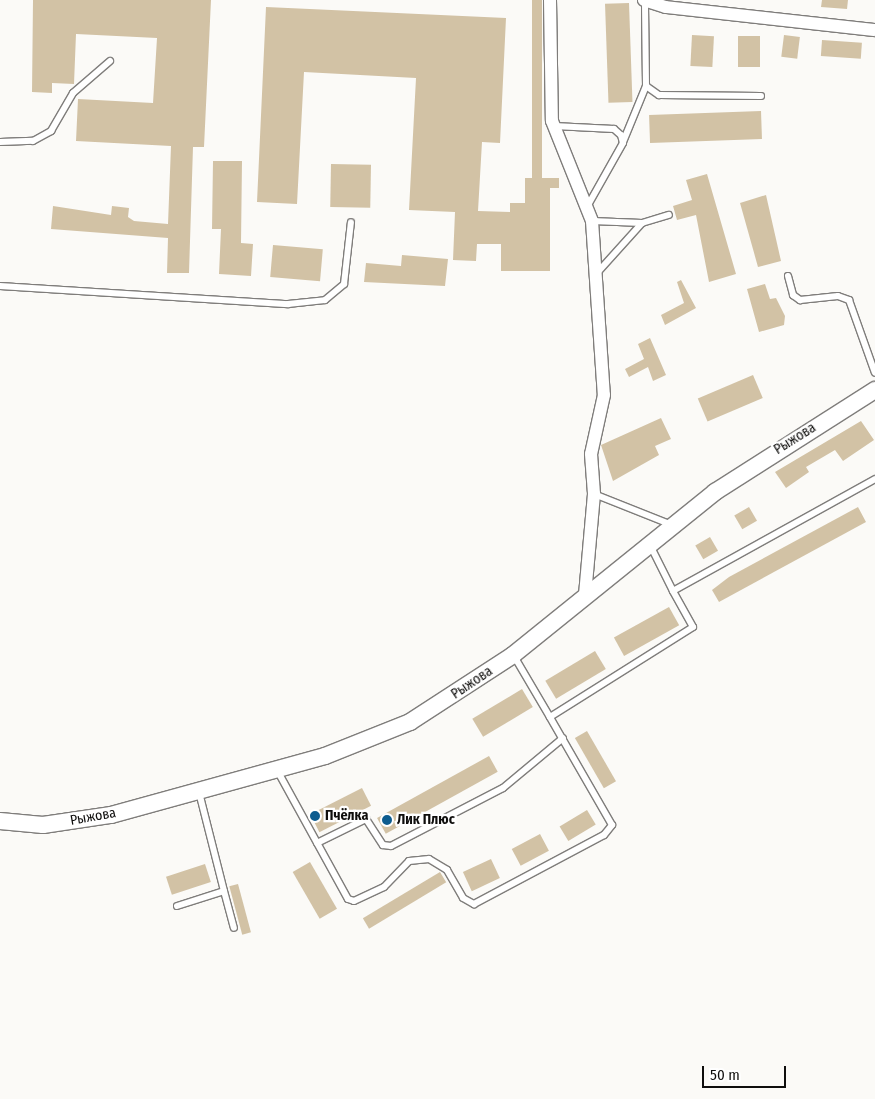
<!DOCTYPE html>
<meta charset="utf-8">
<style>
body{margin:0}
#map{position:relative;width:875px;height:1099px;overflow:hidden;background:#fbfaf7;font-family:"Fira Sans Condensed",sans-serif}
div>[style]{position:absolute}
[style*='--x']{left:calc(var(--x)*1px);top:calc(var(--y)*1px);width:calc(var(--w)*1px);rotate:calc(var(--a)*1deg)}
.building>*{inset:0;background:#d2c2a5;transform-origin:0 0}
.roads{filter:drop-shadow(1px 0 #7f7d7b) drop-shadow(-1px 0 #7f7d7b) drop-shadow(0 1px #7f7d7b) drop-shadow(0 -1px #7f7d7b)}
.service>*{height:6px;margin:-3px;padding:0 3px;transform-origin:3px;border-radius:3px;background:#fff}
.minor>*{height:12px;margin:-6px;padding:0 6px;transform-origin:6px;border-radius:6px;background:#fff}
.tertiary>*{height:16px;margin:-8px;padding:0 8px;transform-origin:8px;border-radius:8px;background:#fff}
.dots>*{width:14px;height:14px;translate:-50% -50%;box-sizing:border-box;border:2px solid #fff;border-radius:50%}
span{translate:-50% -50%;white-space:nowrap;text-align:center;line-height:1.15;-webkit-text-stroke:4.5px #fff;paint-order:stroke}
.street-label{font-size:14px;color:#0f0e0d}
.poi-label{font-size:14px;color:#0f0e0d;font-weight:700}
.left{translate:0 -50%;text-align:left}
.scale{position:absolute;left:702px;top:1066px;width:84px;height:22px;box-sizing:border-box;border:2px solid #0f0e0d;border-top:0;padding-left:6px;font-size:15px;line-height:18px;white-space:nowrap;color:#0f0e0d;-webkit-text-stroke:4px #fff;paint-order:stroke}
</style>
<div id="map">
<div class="building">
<div style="clip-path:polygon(33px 0,211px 0,204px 147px,193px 147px,189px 273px,167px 273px,168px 238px,51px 229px,53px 206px,111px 215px,112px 206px,129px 208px,128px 217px,134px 221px,168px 224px,171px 146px,76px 141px,78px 99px,153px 103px,157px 38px,76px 34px,74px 84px,52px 83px,52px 93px,32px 92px)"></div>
<div style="clip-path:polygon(532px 0,542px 0,542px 178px,559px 178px,559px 188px,550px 188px,550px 271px,501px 271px,501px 244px,477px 244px,476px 261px,453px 260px,455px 212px,409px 210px,416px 78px,304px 72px,297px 204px,257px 202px,266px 7px,506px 18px,500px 143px,482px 142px,478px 211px,510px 212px,510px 203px,525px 203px,525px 178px,532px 178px)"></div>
<div style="clip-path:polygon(822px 0,848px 0,847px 9px,821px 7px)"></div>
<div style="left:629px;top:3px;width:99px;height:24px;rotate:88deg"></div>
<div style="left:692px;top:35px;width:22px;height:31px;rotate:3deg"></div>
<div style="left:784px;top:35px;width:16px;height:22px;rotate:7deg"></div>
<div style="left:738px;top:36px;width:22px;height:31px"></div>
<div style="left:822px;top:40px;width:40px;height:16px;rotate:4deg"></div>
<div style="left:761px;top:111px;width:28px;height:112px;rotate:88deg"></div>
<div style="clip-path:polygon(213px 161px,242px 161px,241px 243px,253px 244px,251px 276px,219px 274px,221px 229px,212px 229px)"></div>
<div style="left:331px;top:164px;width:40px;height:43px;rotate:1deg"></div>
<div style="clip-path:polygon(707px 174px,736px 274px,709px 282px,696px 215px,677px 220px,673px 206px,692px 200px,686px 180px)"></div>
<div style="clip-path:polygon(766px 195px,781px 261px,758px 267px,740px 203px)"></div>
<div style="left:273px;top:245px;width:50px;height:32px;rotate:5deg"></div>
<div style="clip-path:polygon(402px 255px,448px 259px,445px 286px,364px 282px,366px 263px,401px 266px)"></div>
<div style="clip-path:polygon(681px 280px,696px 308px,665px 325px,661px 315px,684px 303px,677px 282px)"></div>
<div style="clip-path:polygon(765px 284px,770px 299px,776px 298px,785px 316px,784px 325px,759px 332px,747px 289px)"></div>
<div style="clip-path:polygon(650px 338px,666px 375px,653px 381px,648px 367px,629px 377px,625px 369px,644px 359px,638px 344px)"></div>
<div style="left:753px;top:375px;width:25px;height:60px;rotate:67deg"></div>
<div style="clip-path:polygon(661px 418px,671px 439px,655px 446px,659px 455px,613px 481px,601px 445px)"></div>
<div style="clip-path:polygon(861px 421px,874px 440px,843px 461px,835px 450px,806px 467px,809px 472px,786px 488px,775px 472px)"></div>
<div style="left:749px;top:507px;width:16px;height:17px;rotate:60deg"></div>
<div style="clip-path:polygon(858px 507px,866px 522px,719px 602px,712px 590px,729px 577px)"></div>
<div style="left:710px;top:537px;width:16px;height:17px;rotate:60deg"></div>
<div style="left:669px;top:607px;width:21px;height:63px;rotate:61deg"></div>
<div style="left:595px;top:651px;width:21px;height:58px;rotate:59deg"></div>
<div style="left:522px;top:689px;width:21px;height:58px;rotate:59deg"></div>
<div style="left:587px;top:731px;width:58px;height:14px;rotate:60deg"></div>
<div style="left:489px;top:756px;width:18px;height:128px;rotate:61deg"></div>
<div style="left:362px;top:788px;width:20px;height:58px;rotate:63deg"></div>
<div style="left:587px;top:810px;width:17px;height:32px;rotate:59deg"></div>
<div style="left:540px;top:834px;width:19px;height:32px;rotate:62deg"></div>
<div style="left:491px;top:859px;width:21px;height:31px;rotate:65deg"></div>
<div style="left:310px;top:862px;width:54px;height:20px;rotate:60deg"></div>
<div style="left:205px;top:864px;width:19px;height:41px;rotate:72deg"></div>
<div style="left:440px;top:872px;width:12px;height:90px;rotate:59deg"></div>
<div style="left:238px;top:884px;width:50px;height:9px;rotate:75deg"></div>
</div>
<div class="roads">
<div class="service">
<div style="--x:646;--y:86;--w:16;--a:35"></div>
<div style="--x:659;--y:95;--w:102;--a:0.6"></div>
<div style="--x:554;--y:126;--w:60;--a:2.9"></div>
<div style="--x:614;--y:129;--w:9;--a:41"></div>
<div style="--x:621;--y:135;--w:8;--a:76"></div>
<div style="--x:623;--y:143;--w:71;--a:119.4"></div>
<div style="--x:0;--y:142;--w:33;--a:-2"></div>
<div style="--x:33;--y:141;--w:21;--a:-29"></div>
<div style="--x:51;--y:131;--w:44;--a:-59.9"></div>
<div style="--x:73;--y:93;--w:49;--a:-40.9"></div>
<div style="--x:623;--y:142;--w:61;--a:-67.7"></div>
<div style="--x:646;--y:86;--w:86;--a:-90.7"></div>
<div style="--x:592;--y:221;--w:50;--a:2.3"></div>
<div style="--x:642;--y:223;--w:28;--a:-17"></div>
<div style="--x:597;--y:273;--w:67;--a:-48"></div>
<div style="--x:788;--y:276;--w:20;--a:75"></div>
<div style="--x:793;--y:295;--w:9;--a:36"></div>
<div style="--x:800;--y:300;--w:38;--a:-6"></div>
<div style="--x:838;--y:296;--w:12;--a:20"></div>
<div style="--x:849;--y:300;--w:77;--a:70.4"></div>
<div style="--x:0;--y:286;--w:289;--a:3.6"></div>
<div style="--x:288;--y:304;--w:37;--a:-6"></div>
<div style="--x:325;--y:300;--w:25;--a:-40"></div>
<div style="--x:344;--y:284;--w:62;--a:-83.6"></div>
<div style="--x:594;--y:494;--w:84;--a:21.7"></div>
<div style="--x:650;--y:545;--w:51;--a:63.4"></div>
<div style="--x:514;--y:656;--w:71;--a:59.5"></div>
<div style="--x:550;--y:717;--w:169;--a:-32.2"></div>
<div style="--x:693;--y:627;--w:41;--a:-119.1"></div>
<div style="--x:673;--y:591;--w:231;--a:-29"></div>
<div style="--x:277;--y:770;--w:147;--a:61.2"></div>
<div style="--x:348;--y:899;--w:6;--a:18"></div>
<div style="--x:354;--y:901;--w:33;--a:-25"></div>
<div style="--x:384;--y:887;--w:36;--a:-46"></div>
<div style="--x:409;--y:861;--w:20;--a:-6"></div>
<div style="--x:429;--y:859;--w:21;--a:31"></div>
<div style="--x:447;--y:870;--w:32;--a:60"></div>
<div style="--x:463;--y:898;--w:13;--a:29"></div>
<div style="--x:474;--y:904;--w:147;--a:-28"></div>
<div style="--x:604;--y:835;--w:13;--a:-51"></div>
<div style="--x:612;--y:825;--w:125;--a:-119.9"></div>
<div style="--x:317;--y:843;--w:55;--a:-26.1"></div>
<div style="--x:366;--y:819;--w:31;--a:57"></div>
<div style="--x:383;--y:845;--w:8;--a:7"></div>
<div style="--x:391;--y:846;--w:126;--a:-27.4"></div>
<div style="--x:503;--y:788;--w:78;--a:-39.8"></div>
<div style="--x:224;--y:891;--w:38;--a:75"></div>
<div style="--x:177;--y:906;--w:49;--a:-17.7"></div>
<div style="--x:224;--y:891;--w:102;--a:-104.2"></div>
</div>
<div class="minor">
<div style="--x:550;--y:0;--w:121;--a:89.1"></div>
<div style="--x:552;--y:121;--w:108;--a:68.2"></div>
<div style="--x:592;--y:221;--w:174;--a:86.1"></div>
<div style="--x:604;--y:395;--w:60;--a:102.4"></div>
<div style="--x:591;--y:454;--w:40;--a:85.7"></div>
<div style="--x:594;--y:494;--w:100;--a:95.1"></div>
<div style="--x:644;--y:0;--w:23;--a:18"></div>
<div style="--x:666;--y:7;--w:210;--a:6.3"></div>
</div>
<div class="tertiary">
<div style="--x:0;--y:821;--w:43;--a:5.3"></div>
<div style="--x:43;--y:825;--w:69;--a:-8.4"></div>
<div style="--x:111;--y:815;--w:222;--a:-15.4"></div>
<div style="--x:325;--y:756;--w:92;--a:-21.8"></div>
<div style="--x:410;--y:722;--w:123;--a:-33"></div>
<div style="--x:513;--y:655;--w:260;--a:-38.9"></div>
<div style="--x:715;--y:492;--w:190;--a:-32.5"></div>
</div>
</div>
<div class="dots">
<div style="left:315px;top:816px;background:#0d5c8f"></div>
<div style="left:387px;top:820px;background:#0d5c8f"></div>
</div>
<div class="street-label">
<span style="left:795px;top:439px;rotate:-32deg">Рыжова</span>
<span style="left:472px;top:683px;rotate:-34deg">Рыжова</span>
<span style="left:93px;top:817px;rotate:-10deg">Рыжова</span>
</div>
<div class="poi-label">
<span class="left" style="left:325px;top:816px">Пчёлка</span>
<span class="left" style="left:397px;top:820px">Лик Плюс</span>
</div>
<div class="scale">50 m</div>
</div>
